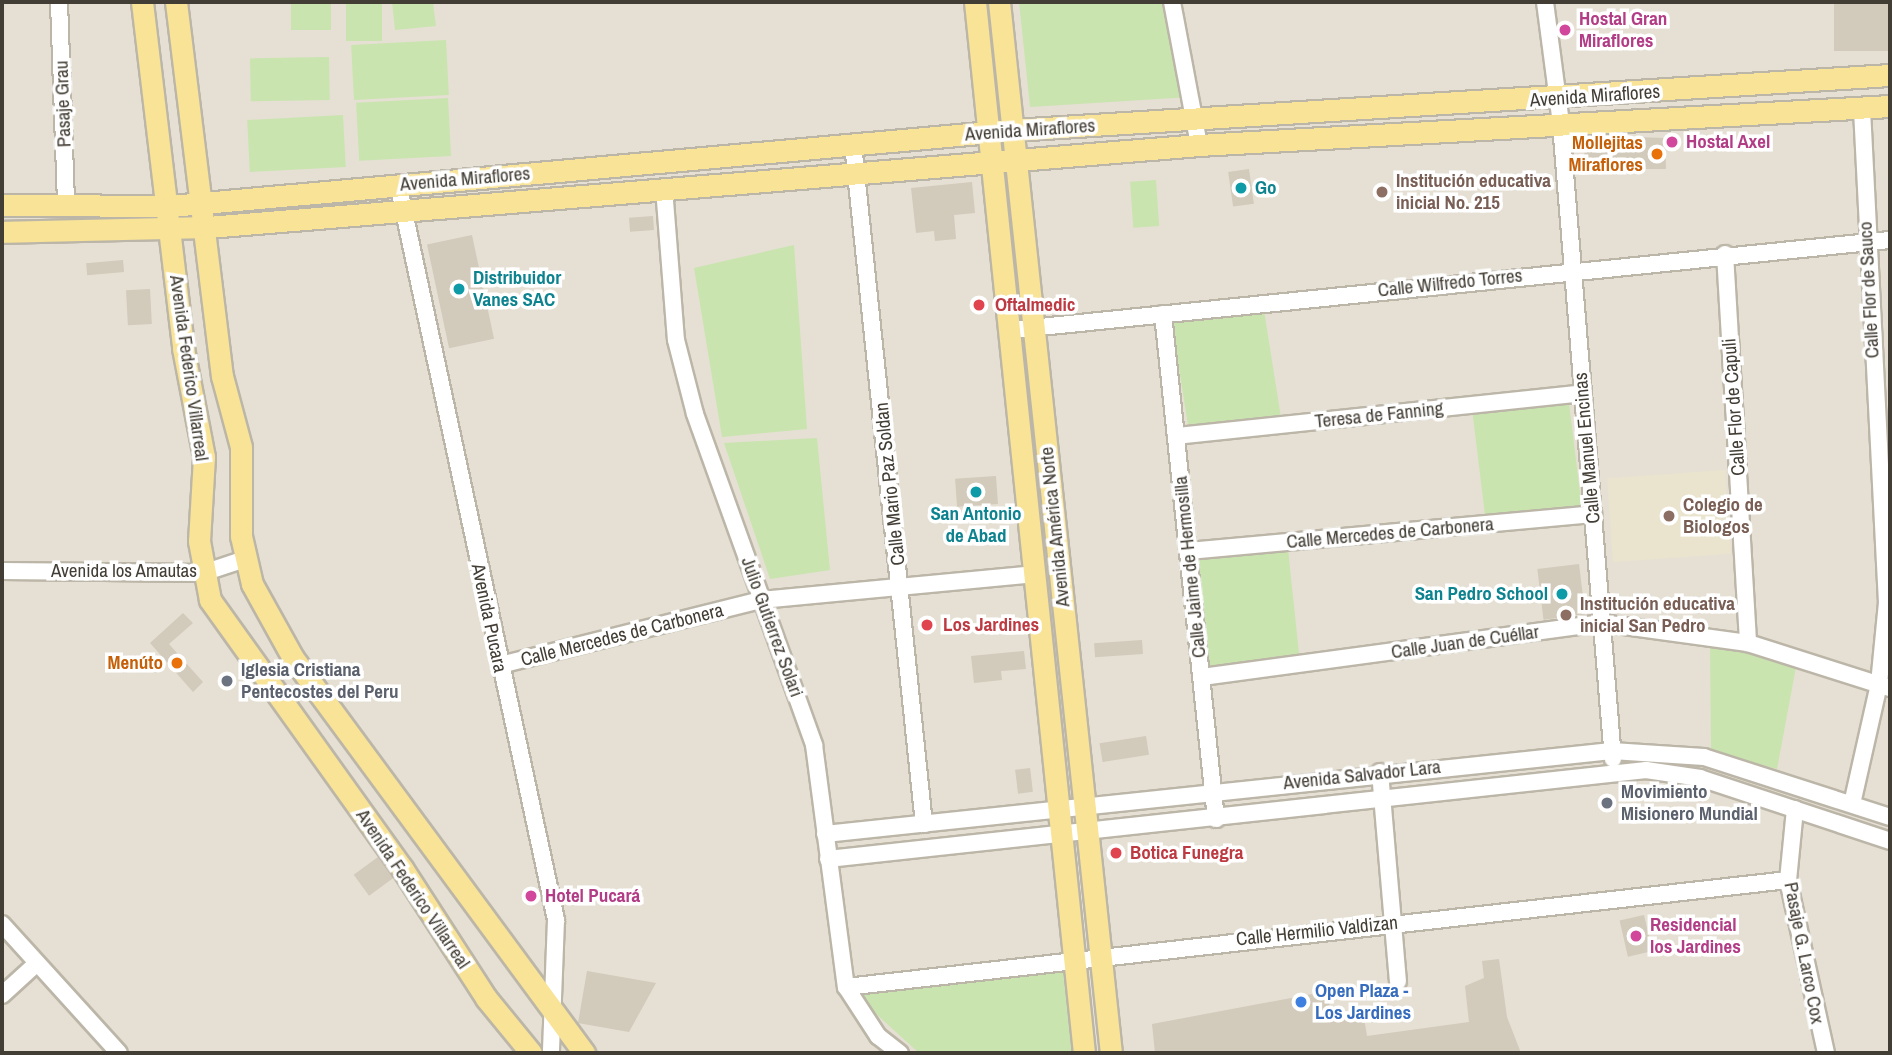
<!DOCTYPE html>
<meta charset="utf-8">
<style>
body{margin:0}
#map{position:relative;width:1892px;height:1055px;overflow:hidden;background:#f1eee5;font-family:"Archivo Narrow",sans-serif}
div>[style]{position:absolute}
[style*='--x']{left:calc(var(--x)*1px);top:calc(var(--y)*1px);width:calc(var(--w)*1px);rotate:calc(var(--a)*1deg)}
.residential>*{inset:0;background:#e5e0d3;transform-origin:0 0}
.education>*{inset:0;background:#eae4cf;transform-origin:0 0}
.green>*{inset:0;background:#c9e4af;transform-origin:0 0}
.building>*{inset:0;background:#d2cabb;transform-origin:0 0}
.roads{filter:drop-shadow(2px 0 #bcb6a8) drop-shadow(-2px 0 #bcb6a8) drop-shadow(0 2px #bcb6a8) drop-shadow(0 -2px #bcb6a8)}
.minor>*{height:16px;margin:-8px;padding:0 8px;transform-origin:8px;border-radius:8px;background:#fff}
.major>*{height:21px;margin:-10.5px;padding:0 10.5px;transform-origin:10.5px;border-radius:10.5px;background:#f8e396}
.dots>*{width:19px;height:19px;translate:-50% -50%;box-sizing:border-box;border:4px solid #fff;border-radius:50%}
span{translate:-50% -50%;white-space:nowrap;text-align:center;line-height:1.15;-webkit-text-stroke:7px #fff;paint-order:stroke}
.hotel-label{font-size:19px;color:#b23c85;font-weight:700}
.left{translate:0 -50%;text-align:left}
.street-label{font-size:19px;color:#433e35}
.food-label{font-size:19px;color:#c56008;font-weight:700}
.right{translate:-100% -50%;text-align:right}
.education-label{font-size:19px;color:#785e54;font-weight:700}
.culture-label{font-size:19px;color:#0d838f;font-weight:700}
.health-label{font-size:19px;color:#be3a42;font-weight:700}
.worship-label{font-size:19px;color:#5b616d;font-weight:700}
.shop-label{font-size:19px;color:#366cbe;font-weight:700}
.frame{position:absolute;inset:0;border:4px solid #433e35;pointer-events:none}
</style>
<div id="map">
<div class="residential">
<div style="left:2px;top:2px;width:1888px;height:1051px"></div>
</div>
<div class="education">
<div style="left:1725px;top:470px;width:84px;height:118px;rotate:86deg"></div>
</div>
<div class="green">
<div style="left:291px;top:2px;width:40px;height:28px"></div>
<div style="left:346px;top:2px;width:36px;height:39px"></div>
<div style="clip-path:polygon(392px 2px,433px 2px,436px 26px,395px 30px)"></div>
<div style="clip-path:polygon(1019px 2px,1163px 2px,1190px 97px,1030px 107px)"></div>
<div style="left:446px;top:40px;width:55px;height:95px;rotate:87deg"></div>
<div style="left:329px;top:57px;width:43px;height:79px;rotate:89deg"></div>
<div style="left:448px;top:98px;width:58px;height:92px;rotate:87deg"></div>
<div style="left:343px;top:115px;width:52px;height:96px;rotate:87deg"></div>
<div style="left:1156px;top:180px;width:46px;height:26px;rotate:86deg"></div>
<div style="clip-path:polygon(794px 245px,807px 429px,722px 437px,694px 268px)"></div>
<div style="left:1263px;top:304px;width:114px;height:93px;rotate:81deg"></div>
<div style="left:1569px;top:403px;width:103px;height:97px;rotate:83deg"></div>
<div style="clip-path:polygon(817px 438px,830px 570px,770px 579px,724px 443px)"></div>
<div style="left:1288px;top:549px;width:109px;height:92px;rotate:84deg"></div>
<div style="clip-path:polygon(1710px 643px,1796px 667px,1777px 769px,1711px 751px)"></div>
<div style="clip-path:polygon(1064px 968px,1074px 1053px,919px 1053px,852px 992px)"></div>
</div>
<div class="building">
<div style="left:1834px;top:2px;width:56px;height:49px"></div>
<div style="clip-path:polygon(1604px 136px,1665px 138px,1666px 169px,1586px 169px,1583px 138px)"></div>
<div style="left:1249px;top:169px;width:35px;height:21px;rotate:82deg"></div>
<div style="clip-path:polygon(972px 182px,975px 213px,954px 215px,956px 239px,935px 241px,934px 231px,916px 233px,911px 188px)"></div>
<div style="left:653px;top:216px;width:14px;height:24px;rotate:86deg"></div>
<div style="left:472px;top:235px;width:106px;height:46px;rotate:78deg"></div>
<div style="left:123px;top:260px;width:12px;height:37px;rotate:85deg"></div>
<div style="left:150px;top:289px;width:35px;height:24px;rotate:87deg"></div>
<div style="left:996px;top:476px;width:28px;height:41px;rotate:86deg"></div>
<div style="left:1579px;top:564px;width:51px;height:42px;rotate:83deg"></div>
<div style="clip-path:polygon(183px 613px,193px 623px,169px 644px,203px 682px,193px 692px,150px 643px)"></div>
<div style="left:1142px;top:640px;width:14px;height:48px;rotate:86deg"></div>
<div style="clip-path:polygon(1024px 651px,1026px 669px,1001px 671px,1002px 680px,974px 683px,971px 656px)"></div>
<div style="left:1146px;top:736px;width:19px;height:47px;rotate:81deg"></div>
<div style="left:1030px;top:768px;width:24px;height:15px;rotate:83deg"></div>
<div style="left:378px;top:857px;width:26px;height:30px;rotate:54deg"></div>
<div style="left:1644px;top:915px;width:37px;height:25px;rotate:77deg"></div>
<div style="clip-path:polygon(1499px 959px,1507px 1017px,1521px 1053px,1155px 1053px,1152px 1024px,1328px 991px,1331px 1016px,1363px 1012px,1367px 1036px,1469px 1022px,1465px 986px,1484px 978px,1482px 961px)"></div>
<div style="clip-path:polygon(587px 971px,656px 983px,629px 1032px,578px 1023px)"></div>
</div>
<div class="roads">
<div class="minor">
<div style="--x:59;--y:2;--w:204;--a:88"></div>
<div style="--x:1172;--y:2;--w:146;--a:79.3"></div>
<div style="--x:1545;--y:2;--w:123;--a:82.5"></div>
<div style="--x:1561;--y:124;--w:637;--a:85.32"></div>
<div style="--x:853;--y:144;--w:684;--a:84.04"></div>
<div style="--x:398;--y:184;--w:753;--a:77.88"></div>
<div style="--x:556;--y:920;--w:133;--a:92.2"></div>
<div style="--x:664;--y:188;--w:152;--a:85.5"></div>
<div style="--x:676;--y:340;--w:76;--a:75.6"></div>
<div style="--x:695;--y:414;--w:352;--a:70.2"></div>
<div style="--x:814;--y:745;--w:244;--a:82.5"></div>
<div style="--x:846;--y:987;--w:59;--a:56.9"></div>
<div style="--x:878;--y:1036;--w:28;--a:38"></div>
<div style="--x:1725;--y:254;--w:390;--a:86.6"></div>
<div style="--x:1163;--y:314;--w:508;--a:84.01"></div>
<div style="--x:1011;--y:330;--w:884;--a:-5.85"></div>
<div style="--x:1176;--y:436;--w:409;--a:-6"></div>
<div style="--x:1188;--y:551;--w:407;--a:-5.2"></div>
<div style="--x:2;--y:571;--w:201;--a:0.6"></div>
<div style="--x:203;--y:573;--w:44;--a:-18.4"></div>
<div style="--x:500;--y:665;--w:269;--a:-14"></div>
<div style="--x:761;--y:600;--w:276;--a:-5.4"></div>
<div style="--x:1202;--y:677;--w:404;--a:-7.7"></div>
<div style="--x:1602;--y:623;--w:147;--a:7.8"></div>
<div style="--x:1748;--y:643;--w:149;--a:17.6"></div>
<div style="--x:1380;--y:772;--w:210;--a:85.1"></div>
<div style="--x:1852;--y:804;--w:123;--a:-77.3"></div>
<div style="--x:1879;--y:684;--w:81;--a:-84.4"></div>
<div style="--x:1887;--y:603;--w:496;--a:-92.9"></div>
<div style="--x:1795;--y:809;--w:71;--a:95.6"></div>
<div style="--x:1788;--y:880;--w:177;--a:77.6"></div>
<div style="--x:825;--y:834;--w:791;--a:-6.02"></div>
<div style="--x:1612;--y:751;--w:92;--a:3.7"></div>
<div style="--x:1704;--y:757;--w:195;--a:17.9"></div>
<div style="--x:828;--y:859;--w:823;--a:-6.21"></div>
<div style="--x:1646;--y:770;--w:55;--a:8.4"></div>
<div style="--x:1700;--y:778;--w:200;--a:18.3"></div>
<div style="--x:2;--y:924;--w:174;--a:47.8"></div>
<div style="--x:846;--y:987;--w:948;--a:-6.48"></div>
<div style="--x:2;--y:995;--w:47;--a:-42.4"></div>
</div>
<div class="major">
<div style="--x:142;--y:2;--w:348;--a:83.2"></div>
<div style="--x:183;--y:348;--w:111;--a:79.1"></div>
<div style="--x:204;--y:457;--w:84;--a:93.4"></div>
<div style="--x:199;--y:541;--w:60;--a:79.4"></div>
<div style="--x:210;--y:600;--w:330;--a:54.4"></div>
<div style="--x:402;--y:868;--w:155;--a:57.1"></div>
<div style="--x:486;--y:998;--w:71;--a:50.7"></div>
<div style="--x:176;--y:2;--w:377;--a:83"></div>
<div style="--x:222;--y:376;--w:73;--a:75"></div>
<div style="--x:241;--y:447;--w:89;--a:90"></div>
<div style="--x:241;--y:536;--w:49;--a:77.1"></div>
<div style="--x:252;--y:584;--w:85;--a:61"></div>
<div style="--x:293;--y:658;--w:491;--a:53.6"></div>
<div style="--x:975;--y:2;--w:1057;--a:84.08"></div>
<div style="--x:999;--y:2;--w:1057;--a:83.92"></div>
<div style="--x:2;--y:205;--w:168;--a:0.3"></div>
<div style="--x:170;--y:206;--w:846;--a:-5.15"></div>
<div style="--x:1013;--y:130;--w:879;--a:-3.59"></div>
<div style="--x:2;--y:232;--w:206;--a:-1.4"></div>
<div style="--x:208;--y:227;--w:994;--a:-4.73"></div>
<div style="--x:1199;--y:145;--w:692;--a:-3.23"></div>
</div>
</div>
<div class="dots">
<div style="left:1565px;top:30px;background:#d1479c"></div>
<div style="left:1672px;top:142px;background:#d1479c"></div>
<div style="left:1657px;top:154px;background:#e8710a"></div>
<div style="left:1241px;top:188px;background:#0f9aa8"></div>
<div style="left:1382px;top:192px;background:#8d6e63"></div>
<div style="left:459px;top:289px;background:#0f9aa8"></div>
<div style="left:979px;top:305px;background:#e0444e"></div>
<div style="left:976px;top:492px;background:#0f9aa8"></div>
<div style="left:1669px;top:516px;background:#8d6e63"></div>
<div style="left:1562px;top:594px;background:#0f9aa8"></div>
<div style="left:1566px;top:615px;background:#8d6e63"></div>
<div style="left:927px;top:625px;background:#e0444e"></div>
<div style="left:177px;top:663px;background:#e8710a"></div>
<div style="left:227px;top:681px;background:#6b7280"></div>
<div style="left:1607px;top:803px;background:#6b7280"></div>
<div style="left:1116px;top:853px;background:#e0444e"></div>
<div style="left:531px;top:896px;background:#d1479c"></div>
<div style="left:1636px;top:936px;background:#d1479c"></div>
<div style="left:1301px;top:1002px;background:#3f7fe0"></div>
</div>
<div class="hotel-label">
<span class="left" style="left:1579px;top:30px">Hostal Gran<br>Miraflores</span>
<span class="left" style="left:1686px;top:142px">Hostal Axel</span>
<span class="left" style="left:545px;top:896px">Hotel Pucará</span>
<span class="left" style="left:1650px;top:936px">Residencial<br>los Jardines</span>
</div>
<div class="street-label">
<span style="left:1595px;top:96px;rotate:-4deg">Avenida Miraflores</span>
<span style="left:63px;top:104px;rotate:-92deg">Pasaje Grau</span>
<span style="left:1030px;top:130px;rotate:-4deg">Avenida Miraflores</span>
<span style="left:465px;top:179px;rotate:-5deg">Avenida Miraflores</span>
<span style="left:1450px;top:283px;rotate:-6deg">Calle Wilfredo Torres</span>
<span style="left:1869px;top:290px;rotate:-93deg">Calle Flor de Sauco</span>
<span style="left:189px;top:368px;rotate:82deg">Avenida Federico Villarreal</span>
<span style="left:1734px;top:407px;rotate:-94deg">Calle Flor de Capuli</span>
<span style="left:1379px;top:415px;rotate:-6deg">Teresa de Fanning</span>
<span style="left:1587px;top:448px;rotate:-95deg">Calle Manuel Encinas</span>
<span style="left:890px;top:484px;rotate:-96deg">Calle Mario Paz Soldan</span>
<span style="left:1055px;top:527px;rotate:-96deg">Avenida América Norte</span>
<span style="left:1390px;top:533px;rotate:-5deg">Calle Mercedes de Carbonera</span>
<span style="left:1190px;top:567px;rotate:-96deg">Calle Jaime de Hermosilla</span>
<span style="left:124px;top:571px">Avenida los Amautas</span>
<span style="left:489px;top:618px;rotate:78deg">Avenida Pucara</span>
<span style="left:772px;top:627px;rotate:70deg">Julio Gutierrez Solari</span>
<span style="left:622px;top:635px;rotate:-14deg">Calle Mercedes de Carbonera</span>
<span style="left:1465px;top:642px;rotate:-8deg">Calle Juan de Cuéllar</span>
<span style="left:1362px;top:775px;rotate:-6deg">Avenida Salvador Lara</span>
<span style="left:413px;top:889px;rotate:56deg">Avenida Federico Villarreal</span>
<span style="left:1317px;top:931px;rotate:-6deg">Calle Hermilio Valdizan</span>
<span style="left:1804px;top:953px;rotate:79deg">Pasaje G. Larco Cox</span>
</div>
<div class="food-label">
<span class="right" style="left:1643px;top:154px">Mollejitas<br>Miraflores</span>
<span class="right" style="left:163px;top:663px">Menúto</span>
</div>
<div class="education-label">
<span class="left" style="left:1396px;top:192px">Institución educativa<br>inicial No. 215</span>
<span class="left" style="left:1683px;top:516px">Colegio de<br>Biologos</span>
<span class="left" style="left:1580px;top:615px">Institución educativa<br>inicial San Pedro</span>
</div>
<div class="culture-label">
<span class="left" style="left:1255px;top:188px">Go</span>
<span class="left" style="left:473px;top:289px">Distribuidor<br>Vanes SAC</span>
<span style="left:976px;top:525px">San Antonio<br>de Abad</span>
<span class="right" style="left:1548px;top:594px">San Pedro School</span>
</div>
<div class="health-label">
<span class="left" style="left:995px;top:305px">Oftalmedic</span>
<span class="left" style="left:943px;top:625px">Los Jardines</span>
<span class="left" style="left:1130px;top:853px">Botica Funegra</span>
</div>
<div class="worship-label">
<span class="left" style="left:241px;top:681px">Iglesia Cristiana<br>Pentecostes del Peru</span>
<span class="left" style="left:1621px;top:803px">Movimiento<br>Misionero Mundial</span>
</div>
<div class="shop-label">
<span class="left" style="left:1315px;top:1002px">Open Plaza -<br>Los Jardines</span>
</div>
<div class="frame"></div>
</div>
